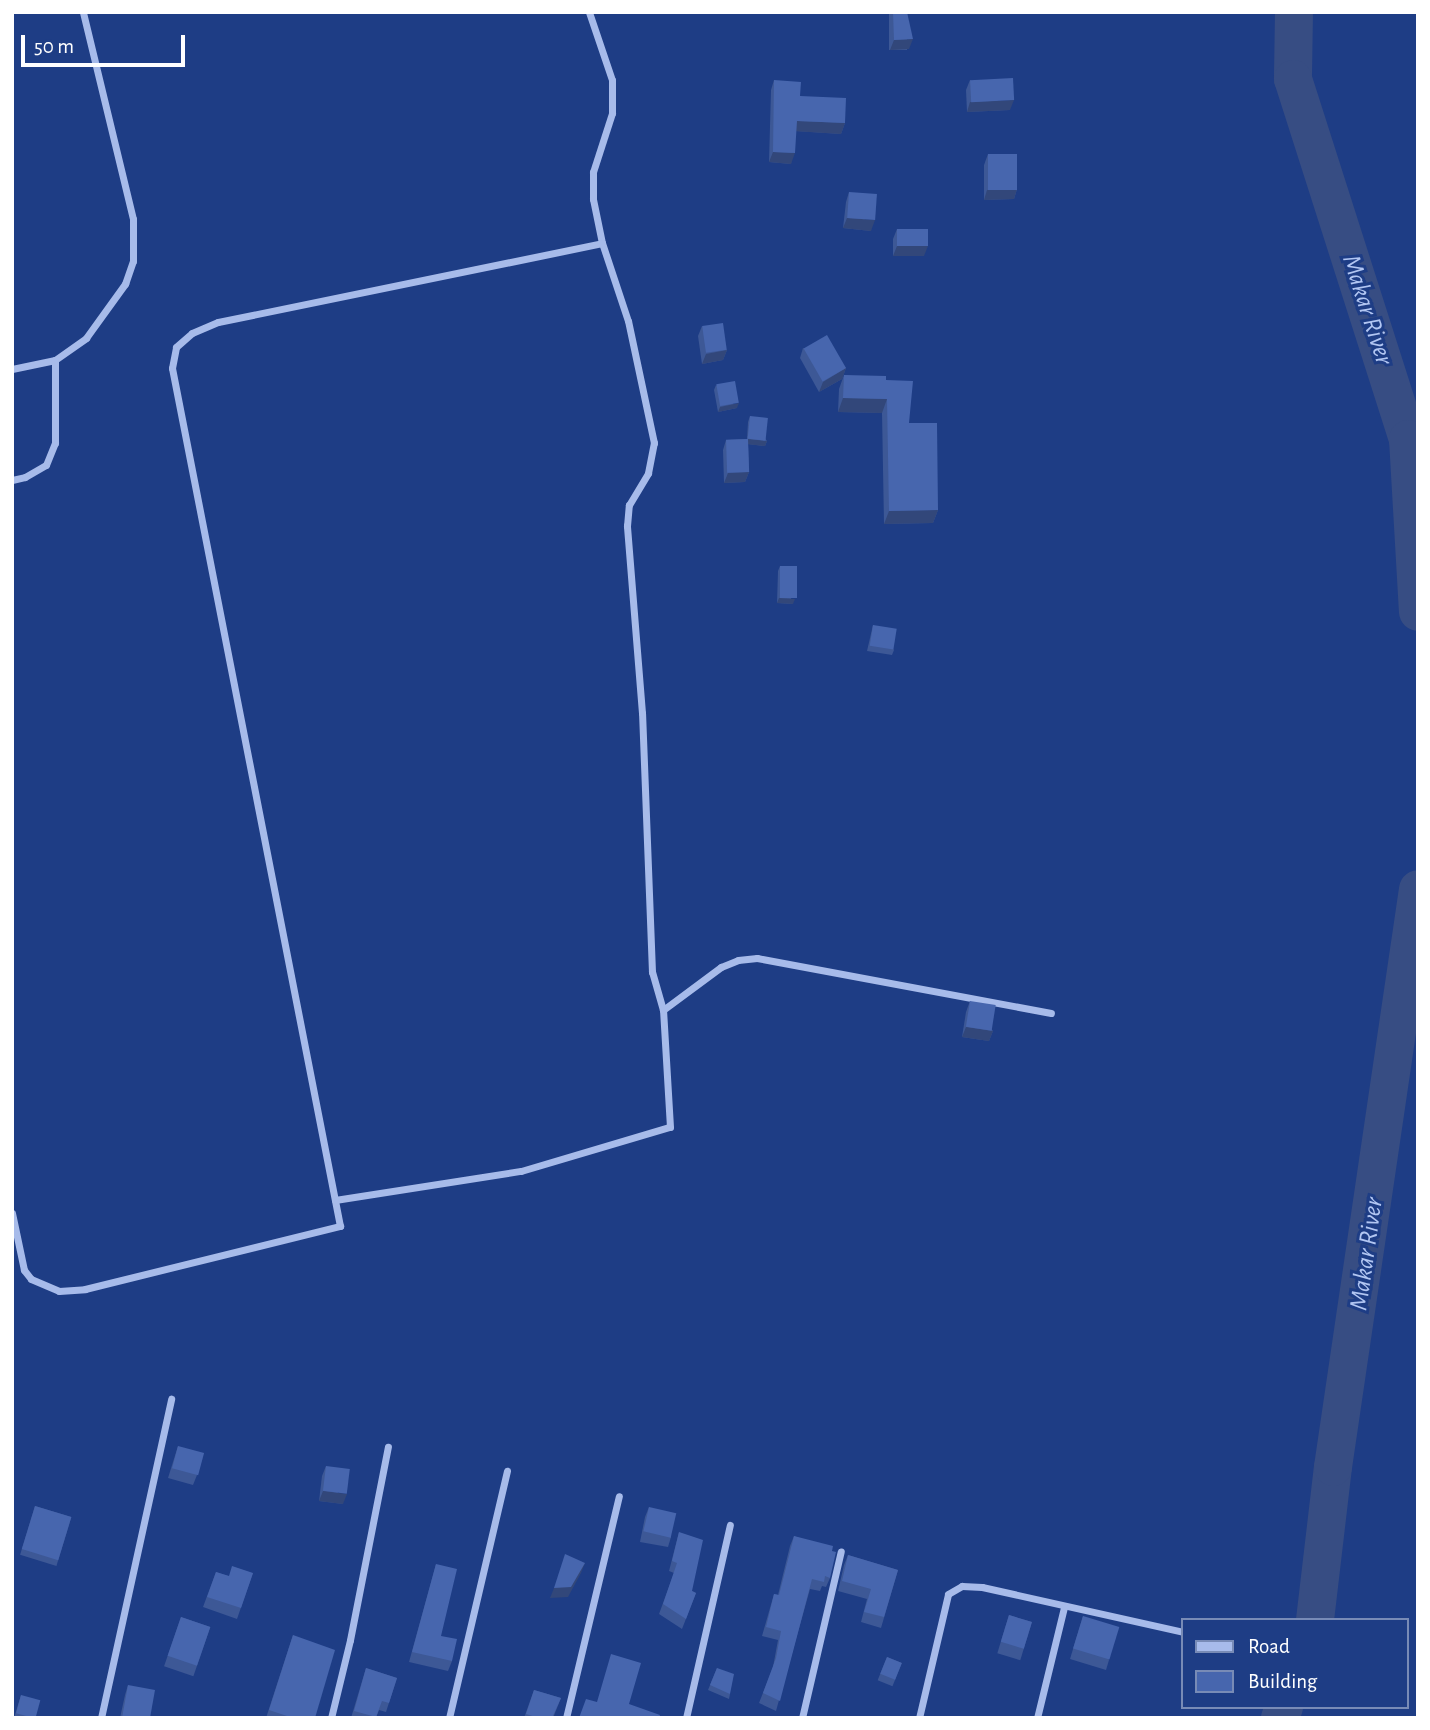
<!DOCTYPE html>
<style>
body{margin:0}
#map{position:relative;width:1430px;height:1730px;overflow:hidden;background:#1e3d85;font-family:"Alegreya Sans",sans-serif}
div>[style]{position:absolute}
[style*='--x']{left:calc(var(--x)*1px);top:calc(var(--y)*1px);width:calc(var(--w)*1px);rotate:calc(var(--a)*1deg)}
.river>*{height:38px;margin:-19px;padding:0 19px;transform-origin:19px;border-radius:19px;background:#374d83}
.street>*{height:7px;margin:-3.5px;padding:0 3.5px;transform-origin:3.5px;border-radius:3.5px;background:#a7bbea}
.wall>*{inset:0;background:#3d5896;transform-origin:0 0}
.shaded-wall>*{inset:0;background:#32477a}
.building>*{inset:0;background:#4766ae;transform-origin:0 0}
span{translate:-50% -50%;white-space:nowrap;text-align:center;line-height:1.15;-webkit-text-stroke:6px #1e3d85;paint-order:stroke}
.water-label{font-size:26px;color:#b2c6f2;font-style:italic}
.frame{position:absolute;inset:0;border:14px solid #fff;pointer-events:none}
.legend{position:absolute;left:1181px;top:1618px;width:228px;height:91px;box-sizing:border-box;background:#1e3d85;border:2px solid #788bb6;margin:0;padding:9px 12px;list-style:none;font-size:21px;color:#fff}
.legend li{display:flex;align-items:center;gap:14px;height:35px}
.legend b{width:35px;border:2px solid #788bb6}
.scale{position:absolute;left:21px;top:35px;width:164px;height:32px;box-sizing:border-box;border:4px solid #fff;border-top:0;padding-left:9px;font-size:21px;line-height:24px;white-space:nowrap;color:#fff;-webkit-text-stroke:5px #1e3d85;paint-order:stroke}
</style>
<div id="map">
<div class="river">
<div style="--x:1294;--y:12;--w:67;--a:90.9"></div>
<div style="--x:1293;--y:79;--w:378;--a:72.3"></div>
<div style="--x:1408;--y:439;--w:173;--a:86.7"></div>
<div style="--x:1315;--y:1620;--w:154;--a:-83.3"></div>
<div style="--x:1333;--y:1467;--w:584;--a:-81.63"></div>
<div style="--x:1280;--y:1718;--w:12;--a:-70"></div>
</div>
<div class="street">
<div style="--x:12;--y:369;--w:44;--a:-11.8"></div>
<div style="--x:55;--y:360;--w:38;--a:-35"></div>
<div style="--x:86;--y:338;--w:67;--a:-54.2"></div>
<div style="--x:125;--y:284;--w:24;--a:-71"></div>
<div style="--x:133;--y:261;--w:42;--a:-90"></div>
<div style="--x:133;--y:219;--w:213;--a:-103.6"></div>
<div style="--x:12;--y:480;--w:13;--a:-13"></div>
<div style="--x:25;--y:477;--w:24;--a:-30"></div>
<div style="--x:46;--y:465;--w:24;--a:-68"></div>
<div style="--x:55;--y:443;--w:83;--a:-90"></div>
<div style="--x:663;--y:1010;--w:72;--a:-36.6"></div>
<div style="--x:721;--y:967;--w:18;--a:-22"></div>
<div style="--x:738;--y:960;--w:19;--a:-6"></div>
<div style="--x:757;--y:958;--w:299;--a:10.6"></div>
<div style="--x:335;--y:1200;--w:188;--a:-8.9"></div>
<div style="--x:521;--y:1171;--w:155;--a:-16.5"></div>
<div style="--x:670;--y:1127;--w:117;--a:-93.4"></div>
<div style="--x:663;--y:1010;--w:40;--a:-106"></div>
<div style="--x:652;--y:972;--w:259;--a:-92.2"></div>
<div style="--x:642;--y:713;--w:188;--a:-94.6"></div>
<div style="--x:627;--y:526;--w:21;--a:-85"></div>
<div style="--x:629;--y:505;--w:37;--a:-59"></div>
<div style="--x:648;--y:473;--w:31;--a:-79"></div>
<div style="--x:654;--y:443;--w:125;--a:-102"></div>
<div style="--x:628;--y:321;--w:82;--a:-108.4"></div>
<div style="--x:602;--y:243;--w:45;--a:-101.6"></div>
<div style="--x:593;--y:199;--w:27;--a:-90"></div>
<div style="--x:593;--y:172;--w:62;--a:-72.1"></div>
<div style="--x:612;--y:113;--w:33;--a:-90"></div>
<div style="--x:612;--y:80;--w:72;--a:-108.7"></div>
<div style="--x:12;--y:1213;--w:58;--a:78.1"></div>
<div style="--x:24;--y:1270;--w:11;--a:52"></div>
<div style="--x:31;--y:1279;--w:30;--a:23"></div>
<div style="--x:59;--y:1291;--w:26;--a:-4"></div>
<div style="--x:85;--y:1289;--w:263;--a:-13.9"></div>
<div style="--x:340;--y:1226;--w:874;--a:-101.08"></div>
<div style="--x:172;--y:368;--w:21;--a:-79"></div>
<div style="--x:176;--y:347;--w:21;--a:-41"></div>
<div style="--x:192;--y:333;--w:28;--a:-23"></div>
<div style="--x:218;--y:322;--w:392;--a:-11.6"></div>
<div style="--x:101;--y:1718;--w:327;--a:-77.6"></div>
<div style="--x:331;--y:1718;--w:80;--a:-76.3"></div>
<div style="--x:350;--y:1640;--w:197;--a:-78.9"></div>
<div style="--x:449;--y:1718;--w:254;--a:-76.8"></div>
<div style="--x:566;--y:1718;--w:228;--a:-76.6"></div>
<div style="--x:686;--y:1718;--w:198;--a:-77.2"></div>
<div style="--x:802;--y:1718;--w:171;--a:-76.9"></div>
<div style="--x:919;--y:1718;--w:127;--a:-76.8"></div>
<div style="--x:948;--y:1594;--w:16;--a:-30"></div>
<div style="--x:962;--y:1586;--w:20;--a:3"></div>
<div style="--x:982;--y:1587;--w:206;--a:12.6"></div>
<div style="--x:1037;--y:1718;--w:114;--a:-76.3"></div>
</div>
<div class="wall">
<div style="left:889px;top:12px;width:18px;height:38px"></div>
<div style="clip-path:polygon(774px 80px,845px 123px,841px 134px,796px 131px,791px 164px,769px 162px,771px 90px)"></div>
<div style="clip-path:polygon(970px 80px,1010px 110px,967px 112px,966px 90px)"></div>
<div style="clip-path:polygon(988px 154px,1017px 189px,1014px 199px,984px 200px,984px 165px)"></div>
<div style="clip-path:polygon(849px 192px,871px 231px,843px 228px,846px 202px)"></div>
<div style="clip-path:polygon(897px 229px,924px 256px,893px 256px,893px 239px)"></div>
<div style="clip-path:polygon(702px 326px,727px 350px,723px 360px,702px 364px,698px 336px)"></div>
<div style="clip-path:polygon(803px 348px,846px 368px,842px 379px,819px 392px,800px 358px)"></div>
<div style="clip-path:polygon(844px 375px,886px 380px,909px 423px,938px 510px,933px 523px,884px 524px,882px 413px,838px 412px,839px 389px)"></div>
<div style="clip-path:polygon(716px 385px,737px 408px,718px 412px,714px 390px)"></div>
<div style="clip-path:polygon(750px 416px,767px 441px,765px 446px,748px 444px,749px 472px,745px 482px,724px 483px,723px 450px,726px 440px,747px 439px,748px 422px)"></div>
<div style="clip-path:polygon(780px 566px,793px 604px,777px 603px,778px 571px)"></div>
<div style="clip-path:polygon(873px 625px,894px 650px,892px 655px,867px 651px)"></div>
<div style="clip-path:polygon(970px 1001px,993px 1031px,989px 1041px,962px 1037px,966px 1012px)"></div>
<div style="clip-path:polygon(178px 1446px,197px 1475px,193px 1485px,168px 1478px)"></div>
<div style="clip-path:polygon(326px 1466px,343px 1504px,319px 1501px,322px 1476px)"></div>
<div style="left:35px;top:1506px;width:38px;height:51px;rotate:17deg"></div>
<div style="clip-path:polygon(649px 1507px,671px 1537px,668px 1547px,640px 1542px,645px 1517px)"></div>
<div style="clip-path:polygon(679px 1532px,692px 1591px,696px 1593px,682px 1629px,659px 1614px,674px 1573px,669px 1571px)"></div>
<div style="clip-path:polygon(794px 1536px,832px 1551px,830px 1578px,826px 1587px,822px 1586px,820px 1591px,810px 1589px,776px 1711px,759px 1703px,773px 1667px,778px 1640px,762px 1636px,774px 1594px,778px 1595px,790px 1546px)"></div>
<div style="clip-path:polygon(848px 1555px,898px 1570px,881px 1628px,861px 1622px,867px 1599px,838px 1591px,844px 1565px)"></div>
<div style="clip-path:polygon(436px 1564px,441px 1636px,452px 1661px,448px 1671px,409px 1662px)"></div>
<div style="clip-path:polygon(216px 1572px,228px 1576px,253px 1573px,237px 1619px,203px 1607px)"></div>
<div style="left:1009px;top:1615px;width:24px;height:40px;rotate:17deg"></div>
<div style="clip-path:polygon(1083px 1616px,1109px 1660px,1106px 1670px,1070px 1659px)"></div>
<div style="left:181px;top:1617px;width:31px;height:52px;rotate:19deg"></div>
<div style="clip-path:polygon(293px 1635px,315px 1718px,266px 1718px)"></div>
<div style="left:887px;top:1657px;width:16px;height:25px;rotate:22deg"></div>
<div style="clip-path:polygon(366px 1668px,397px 1678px,386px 1712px,379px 1710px,376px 1718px,351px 1718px)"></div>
<div style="clip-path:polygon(717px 1668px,730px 1694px,729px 1699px,708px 1690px)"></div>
<div style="clip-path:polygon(128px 1685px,150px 1718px,120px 1718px,125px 1695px)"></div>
<div style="clip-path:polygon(534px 1690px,561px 1698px,553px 1718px,524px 1718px)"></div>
<div style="clip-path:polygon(21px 1695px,34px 1718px,14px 1718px)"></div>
</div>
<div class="shaded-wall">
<div style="clip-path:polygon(913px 39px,909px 49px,890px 50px,894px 40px)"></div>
<div style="clip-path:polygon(1014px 100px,1010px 110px,967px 112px,970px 102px)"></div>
<div style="clip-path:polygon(797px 121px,845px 123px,841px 134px,793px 131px)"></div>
<div style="clip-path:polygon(773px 152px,795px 153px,791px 164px,769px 162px)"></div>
<div style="clip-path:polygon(1017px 189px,1014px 199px,984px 200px,987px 190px)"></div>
<div style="clip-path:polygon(847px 218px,875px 220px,871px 231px,843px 228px)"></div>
<div style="clip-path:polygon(897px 246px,928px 246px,924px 256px,893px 256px)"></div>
<div style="clip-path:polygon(727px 350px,723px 360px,702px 364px,706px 354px)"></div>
<div style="clip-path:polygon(846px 368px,842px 379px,819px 392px,823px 382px)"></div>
<div style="clip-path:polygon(843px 398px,887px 399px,882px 413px,838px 412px)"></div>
<div style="clip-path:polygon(739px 403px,737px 408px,718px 412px,720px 407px)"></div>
<div style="clip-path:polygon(748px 439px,767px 441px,765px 446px,746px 444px)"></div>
<div style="clip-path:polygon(749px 472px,745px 482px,724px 483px,728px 473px)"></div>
<div style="clip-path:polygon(938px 510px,933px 523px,884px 524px,889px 511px)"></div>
<div style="clip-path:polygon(779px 598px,795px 599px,793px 604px,777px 603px)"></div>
<div style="clip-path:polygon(966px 1027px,993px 1031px,989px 1041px,962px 1037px)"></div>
<div style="clip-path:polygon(323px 1491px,347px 1494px,343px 1504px,319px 1501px)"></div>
<div style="clip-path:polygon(585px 1563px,581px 1573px,568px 1597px,550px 1598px,554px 1588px)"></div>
</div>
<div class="building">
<div style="clip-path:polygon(893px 12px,907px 12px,913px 39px,894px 40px)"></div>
<div style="left:1013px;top:78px;width:22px;height:43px;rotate:87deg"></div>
<div style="clip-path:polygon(774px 80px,801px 82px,800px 96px,846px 98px,845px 123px,797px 121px,795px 153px,773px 152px)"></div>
<div style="left:988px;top:154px;width:29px;height:36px"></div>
<div style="left:849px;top:192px;width:28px;height:26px;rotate:4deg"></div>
<div style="left:897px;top:229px;width:31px;height:17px"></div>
<div style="left:723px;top:323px;width:27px;height:21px;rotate:82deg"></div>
<div style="left:827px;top:335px;width:38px;height:27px;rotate:60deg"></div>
<div style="clip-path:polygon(844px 375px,886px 376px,886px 380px,913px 381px,909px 423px,937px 423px,938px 510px,889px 511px,887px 399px,843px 398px)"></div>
<div style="left:735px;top:381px;width:22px;height:19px;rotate:80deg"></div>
<div style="left:750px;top:416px;width:18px;height:23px;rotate:6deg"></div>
<div style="left:748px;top:439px;width:33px;height:22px;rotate:88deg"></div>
<div style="left:780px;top:566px;width:17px;height:32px"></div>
<div style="left:873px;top:625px;width:24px;height:21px;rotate:9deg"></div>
<div style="left:970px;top:1001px;width:26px;height:26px;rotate:9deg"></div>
<div style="left:178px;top:1446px;width:27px;height:23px;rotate:15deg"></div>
<div style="left:326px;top:1466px;width:24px;height:25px;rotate:7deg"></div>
<div style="left:35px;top:1506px;width:38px;height:45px;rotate:17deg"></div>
<div style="left:649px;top:1507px;width:28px;height:25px;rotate:13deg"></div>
<div style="clip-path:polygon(679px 1532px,703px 1540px,692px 1591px,696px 1593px,686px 1619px,663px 1604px,677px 1563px,672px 1561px)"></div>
<div style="clip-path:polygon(794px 1536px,833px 1546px,832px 1551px,836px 1552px,830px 1578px,825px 1576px,824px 1582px,812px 1579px,780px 1701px,763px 1693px,776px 1658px,781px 1631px,766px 1627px,774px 1594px,779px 1595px)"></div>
<div style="clip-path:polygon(565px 1554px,585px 1563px,571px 1587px,554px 1588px)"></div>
<div style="clip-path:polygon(848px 1555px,898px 1570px,884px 1617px,864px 1612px,871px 1589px,842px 1581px)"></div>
<div style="clip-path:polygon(436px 1564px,457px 1569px,441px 1636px,457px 1639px,452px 1661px,412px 1652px)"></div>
<div style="clip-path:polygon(232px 1566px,253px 1573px,241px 1608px,207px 1597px,216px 1572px,229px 1576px)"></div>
<div style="left:1009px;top:1615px;width:24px;height:28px;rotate:17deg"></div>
<div style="left:1083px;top:1616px;width:38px;height:34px;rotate:17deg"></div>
<div style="left:181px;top:1617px;width:31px;height:41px;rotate:19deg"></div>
<div style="clip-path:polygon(293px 1635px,335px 1650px,315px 1718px,293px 1718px,269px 1710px)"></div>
<div style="clip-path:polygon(611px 1654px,641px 1663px,629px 1704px,660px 1715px,659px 1718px,579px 1718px,586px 1699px,597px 1702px)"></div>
<div style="left:887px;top:1657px;width:16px;height:18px;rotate:22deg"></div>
<div style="clip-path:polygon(366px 1668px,397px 1678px,389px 1703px,382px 1701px,376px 1717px,354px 1711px)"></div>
<div style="clip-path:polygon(717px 1668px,734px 1674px,730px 1694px,710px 1685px)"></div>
<div style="clip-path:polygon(128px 1685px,155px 1690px,150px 1718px,122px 1718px)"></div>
<div style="clip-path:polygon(534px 1690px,561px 1698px,552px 1718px,539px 1718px,526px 1714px)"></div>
<div style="left:21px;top:1695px;width:20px;height:19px;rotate:15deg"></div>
</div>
<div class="water-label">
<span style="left:1367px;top:310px;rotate:72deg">Makar River</span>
<span style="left:1367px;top:1254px;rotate:-82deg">Makar River</span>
</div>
<div class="frame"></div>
<ul class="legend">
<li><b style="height:9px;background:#a7bbea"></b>Road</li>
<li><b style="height:19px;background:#4766ae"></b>Building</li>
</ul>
<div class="scale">50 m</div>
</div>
